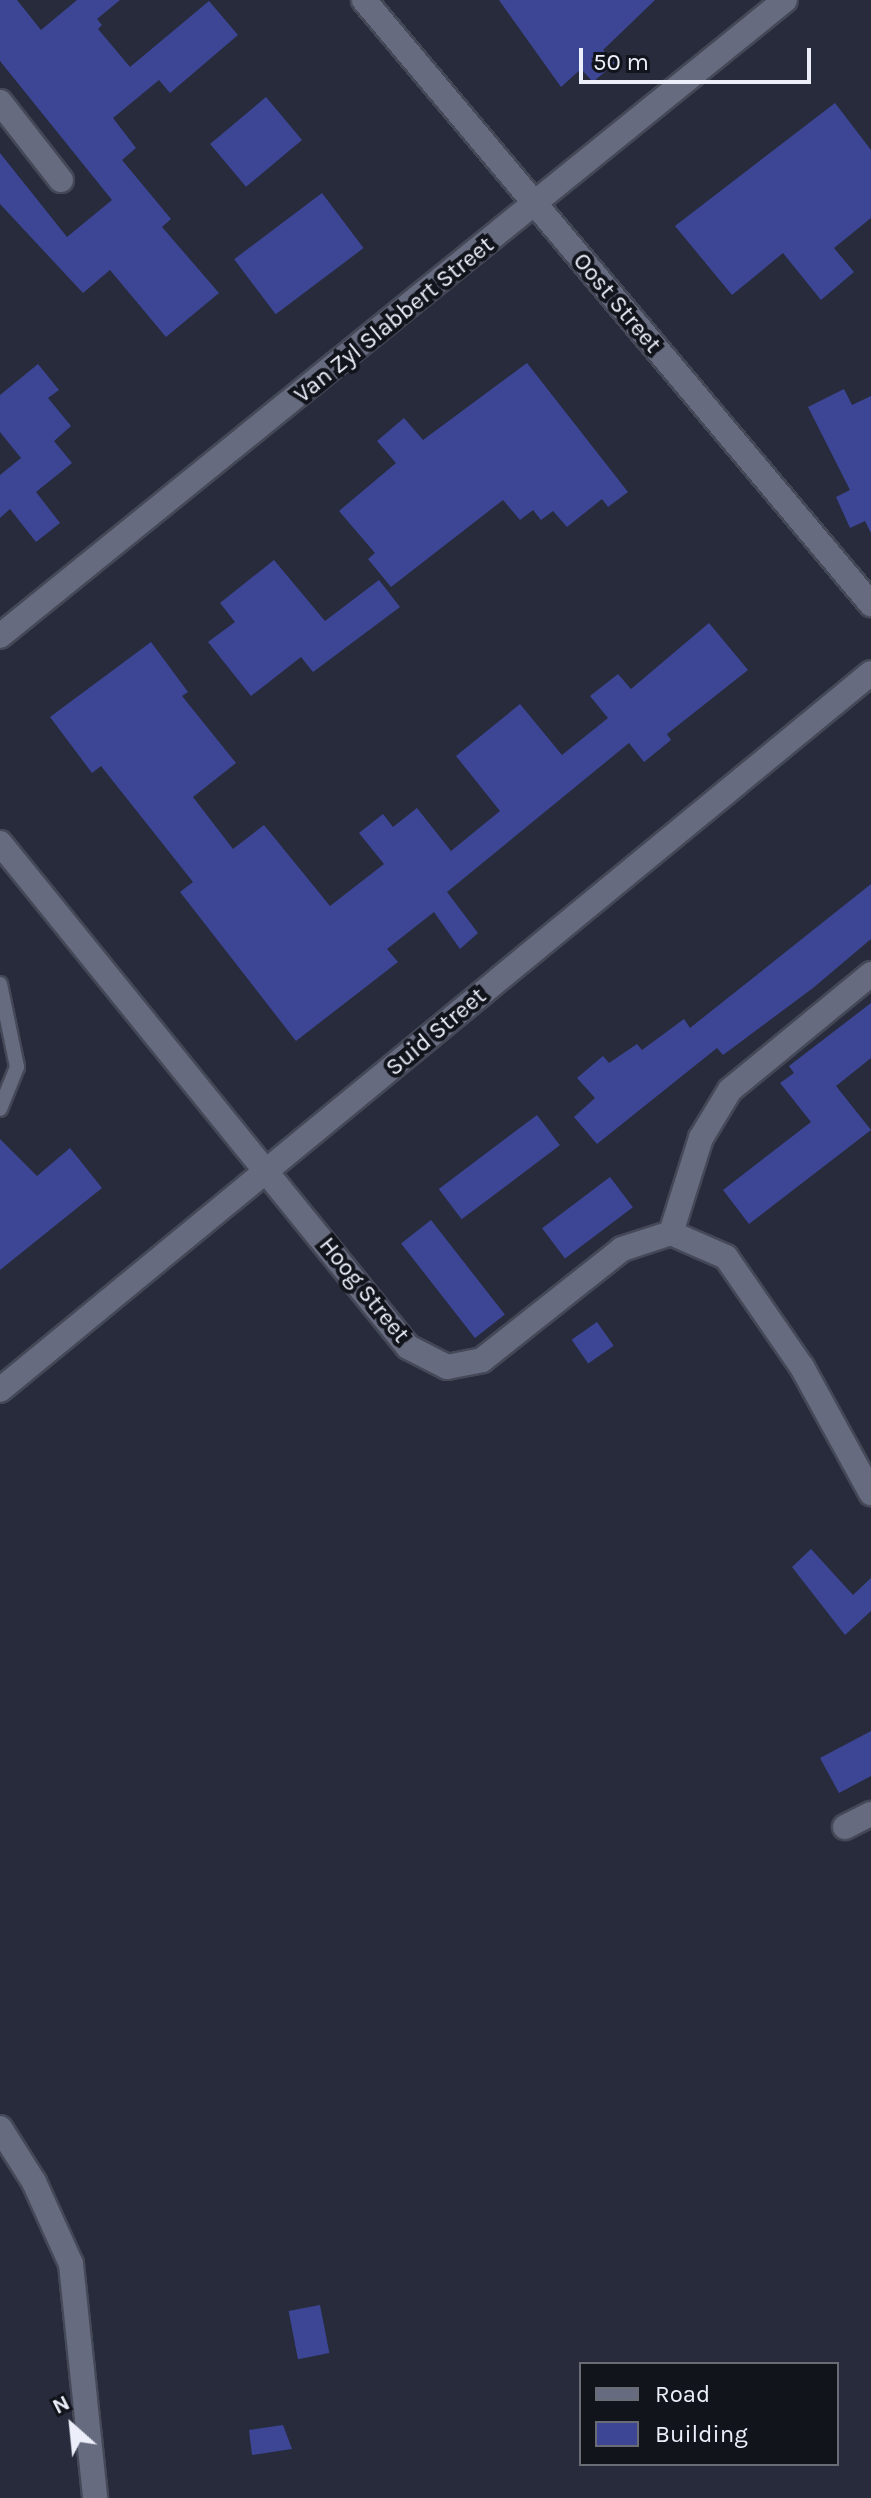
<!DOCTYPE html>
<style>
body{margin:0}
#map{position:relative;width:871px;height:2498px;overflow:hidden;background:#272b3c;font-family:Karla,sans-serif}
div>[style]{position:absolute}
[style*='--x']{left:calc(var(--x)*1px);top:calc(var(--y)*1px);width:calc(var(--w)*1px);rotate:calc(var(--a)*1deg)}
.building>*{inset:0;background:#3d4695;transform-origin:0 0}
.roads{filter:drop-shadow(2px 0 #454857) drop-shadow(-2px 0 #454857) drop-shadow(0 2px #454857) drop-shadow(0 -2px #454857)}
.service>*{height:14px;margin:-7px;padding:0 7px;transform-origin:7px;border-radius:7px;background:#666b7f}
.minor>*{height:24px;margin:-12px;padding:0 12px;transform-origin:12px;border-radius:12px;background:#666b7f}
.tertiary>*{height:24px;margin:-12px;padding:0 12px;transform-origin:12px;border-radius:12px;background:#666b7f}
span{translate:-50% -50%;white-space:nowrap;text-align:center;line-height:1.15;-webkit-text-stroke:8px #12141c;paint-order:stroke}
.street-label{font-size:24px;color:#eceffa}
.legend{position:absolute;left:579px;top:2362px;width:260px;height:104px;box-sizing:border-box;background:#12141c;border:2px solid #696c75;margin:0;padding:10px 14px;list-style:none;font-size:24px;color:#eceffa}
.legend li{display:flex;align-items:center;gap:16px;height:40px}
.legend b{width:40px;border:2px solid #696c75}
.north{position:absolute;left:32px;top:2386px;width:80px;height:80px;-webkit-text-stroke:6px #12141c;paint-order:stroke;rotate:333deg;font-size:22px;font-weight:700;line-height:32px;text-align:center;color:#eceffa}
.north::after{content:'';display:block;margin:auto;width:28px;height:36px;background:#eceffa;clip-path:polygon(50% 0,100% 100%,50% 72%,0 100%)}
.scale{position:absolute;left:579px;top:48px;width:232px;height:36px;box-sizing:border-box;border:4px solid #eceffa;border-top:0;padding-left:10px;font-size:24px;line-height:28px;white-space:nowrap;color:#eceffa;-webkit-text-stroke:6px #12141c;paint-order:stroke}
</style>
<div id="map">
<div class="building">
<div style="clip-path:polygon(0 0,17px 0,41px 30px,77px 0,120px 0,97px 19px,102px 25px,98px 29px,130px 67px,209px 1px,238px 35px,170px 93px,159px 80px,113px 118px,136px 148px,122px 160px,171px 219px,162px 227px,219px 293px,166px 337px,110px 270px,83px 293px,0 204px,0 153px,67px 237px,112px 200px,0 61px)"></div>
<div style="clip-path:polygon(499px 0,655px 0,603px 50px,615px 63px,593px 82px,581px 69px,561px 87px)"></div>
<div style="left:266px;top:97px;width:56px;height:73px;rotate:50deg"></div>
<div style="clip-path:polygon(835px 103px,871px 150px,871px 218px,834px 248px,854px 272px,821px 300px,783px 253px,732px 295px,675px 226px)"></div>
<div style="left:322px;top:193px;width:69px;height:110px;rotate:53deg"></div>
<div style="clip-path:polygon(527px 363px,628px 492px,608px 507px,602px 499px,567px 527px,553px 511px,541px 520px,533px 510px,520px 520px,503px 500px,391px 587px,368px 559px,375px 553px,339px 511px,396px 463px,377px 441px,404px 418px,423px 440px)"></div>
<div style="clip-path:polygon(38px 364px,59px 390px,48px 398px,71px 426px,54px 441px,72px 463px,36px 492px,60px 523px,36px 542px,10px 509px,0 518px,0 475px,21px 458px,0 432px,0 395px)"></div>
<div style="clip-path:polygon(844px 389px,852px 405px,871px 396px,871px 533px,865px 521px,850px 528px,836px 497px,850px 490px,808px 407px)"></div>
<div style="clip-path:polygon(274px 560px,325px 621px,379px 580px,400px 607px,313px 672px,301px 657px,251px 696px,208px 642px,235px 622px,220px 603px)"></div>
<div style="clip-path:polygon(709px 623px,748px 670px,667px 734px,671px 740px,644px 762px,629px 743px,447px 892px,478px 933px,460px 949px,434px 912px,387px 949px,398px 962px,296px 1041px,180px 892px,193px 882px,101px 766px,92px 773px,50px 717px,151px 642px,188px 692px,182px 696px,236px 763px,193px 797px,233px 849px,264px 825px,330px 906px,384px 864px,359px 833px,383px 814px,393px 827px,417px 808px,451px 851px,500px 811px,456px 756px,520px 704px,562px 755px,608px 718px,590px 696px,618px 674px,631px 689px)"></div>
<div style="clip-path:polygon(871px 884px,871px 939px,813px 988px,723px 1055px,717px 1048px,597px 1144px,574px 1117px,595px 1098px,577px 1078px,603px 1056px,609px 1063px,637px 1044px,642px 1050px,684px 1019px,690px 1028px)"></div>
<div style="clip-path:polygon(871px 1003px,871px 1058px,836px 1086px,871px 1130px,749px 1224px,723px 1190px,811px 1122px,780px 1083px,794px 1073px,789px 1066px)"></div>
<div style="left:537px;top:1115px;width:38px;height:123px;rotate:53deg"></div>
<div style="clip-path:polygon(0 1139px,37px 1176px,70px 1148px,102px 1188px,0 1270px)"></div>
<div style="left:610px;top:1177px;width:38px;height:85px;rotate:53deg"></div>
<div style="left:431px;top:1220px;width:120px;height:38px;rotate:52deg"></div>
<div style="left:597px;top:1322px;width:29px;height:31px;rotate:55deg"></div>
<div style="clip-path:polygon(811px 1549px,853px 1595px,871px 1578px,871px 1611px,845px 1635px,792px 1567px)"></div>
<div style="clip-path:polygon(871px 1731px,871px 1776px,839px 1793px,820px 1758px)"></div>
<div style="left:320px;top:2305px;width:49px;height:32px;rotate:79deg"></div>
<div style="clip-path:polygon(283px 2425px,292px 2449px,252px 2455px,249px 2430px)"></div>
</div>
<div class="roads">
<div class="service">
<div style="--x:0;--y:984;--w:85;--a:78.4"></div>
<div style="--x:17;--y:1067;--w:45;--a:112"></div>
</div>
<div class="minor">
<div style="--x:364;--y:0;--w:789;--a:49.99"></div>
<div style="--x:0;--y:102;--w:99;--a:52"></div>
<div style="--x:0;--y:636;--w:1010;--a:-39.01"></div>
<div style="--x:0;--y:843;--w:648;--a:51.01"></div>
<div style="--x:408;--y:1347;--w:44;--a:27.1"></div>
<div style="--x:447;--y:1367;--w:36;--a:-11"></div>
<div style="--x:482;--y:1360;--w:179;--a:-38.4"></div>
<div style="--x:622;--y:1249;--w:52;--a:-18.1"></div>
<div style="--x:671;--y:1233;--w:60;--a:23.6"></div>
<div style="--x:726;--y:1257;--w:134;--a:55.4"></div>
<div style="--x:802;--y:1367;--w:144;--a:61.3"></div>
<div style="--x:671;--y:1233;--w:100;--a:-72.5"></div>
<div style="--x:701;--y:1138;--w:56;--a:-58.9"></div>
<div style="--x:730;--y:1090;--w:183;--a:-39.4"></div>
<div style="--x:845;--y:1827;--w:29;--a:-27"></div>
<div style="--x:0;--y:2128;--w:64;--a:57.8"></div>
<div style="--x:34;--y:2182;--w:90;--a:65.7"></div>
<div style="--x:71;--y:2264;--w:235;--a:84.1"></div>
</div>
<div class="tertiary">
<div style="--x:0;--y:1390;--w:1128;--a:-39.46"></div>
</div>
</div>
<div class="street-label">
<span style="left:617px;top:303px;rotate:50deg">Oost Street</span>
<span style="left:394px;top:320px;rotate:-39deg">Van Zyl Slabbert Street</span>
<span style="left:436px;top:1032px;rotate:-40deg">Suid Street</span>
<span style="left:364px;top:1290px;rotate:51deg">Hoog Street</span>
</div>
<ul class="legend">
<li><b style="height:10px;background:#666b7f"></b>Road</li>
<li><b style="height:22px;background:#3d4695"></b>Building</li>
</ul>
<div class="north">N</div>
<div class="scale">50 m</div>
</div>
